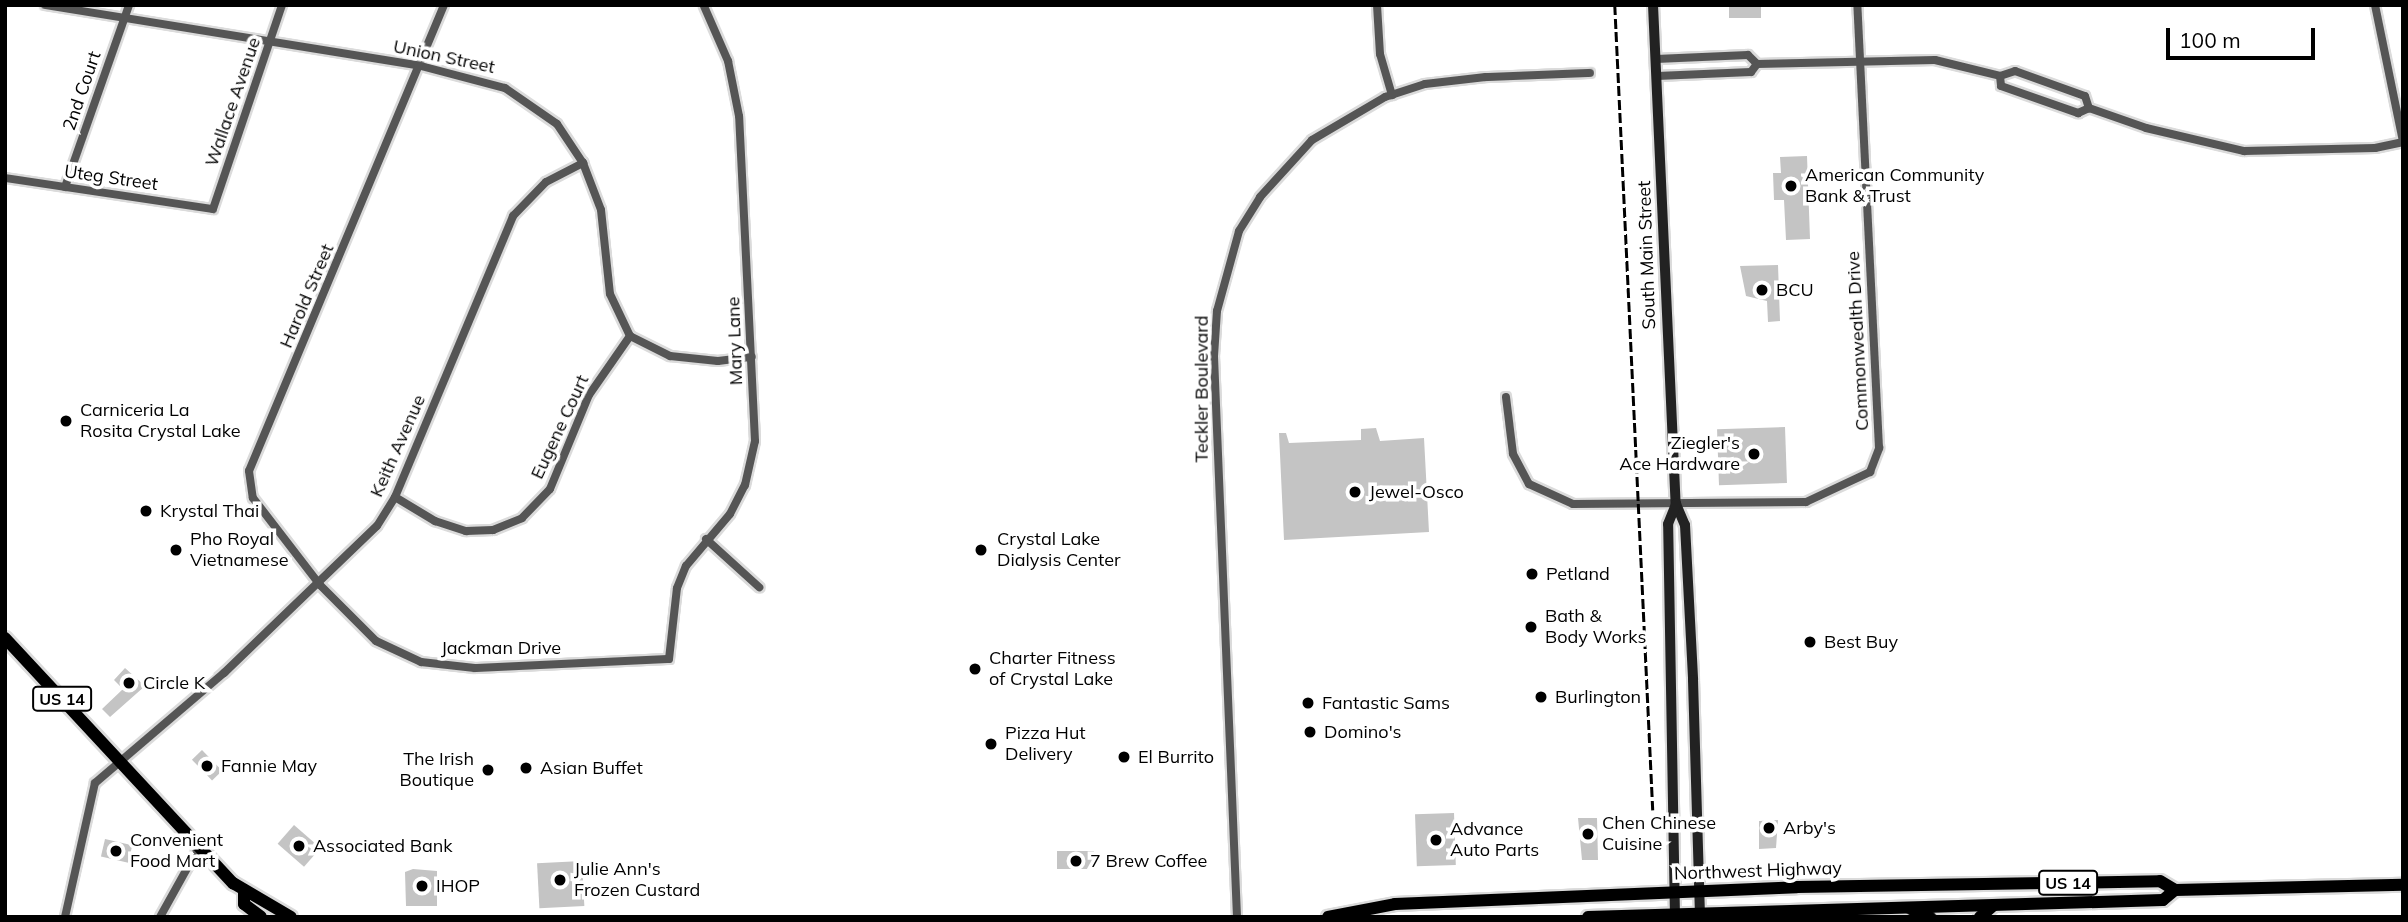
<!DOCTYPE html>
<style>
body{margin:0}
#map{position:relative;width:2408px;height:922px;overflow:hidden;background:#fff;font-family:Mulish,sans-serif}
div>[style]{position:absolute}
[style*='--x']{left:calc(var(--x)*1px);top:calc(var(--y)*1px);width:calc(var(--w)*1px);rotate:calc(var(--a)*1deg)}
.building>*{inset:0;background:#c4c4c4;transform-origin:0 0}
.roads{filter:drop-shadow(2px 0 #dbdbdb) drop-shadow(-2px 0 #dbdbdb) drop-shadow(0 2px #dbdbdb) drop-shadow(0 -2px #dbdbdb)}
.street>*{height:8px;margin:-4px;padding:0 4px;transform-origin:4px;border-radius:4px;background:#555}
.secondary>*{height:10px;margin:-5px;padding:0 5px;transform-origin:5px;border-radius:5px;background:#222}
.primary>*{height:12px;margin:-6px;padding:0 6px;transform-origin:6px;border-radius:6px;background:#000}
.rail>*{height:2.5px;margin-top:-1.25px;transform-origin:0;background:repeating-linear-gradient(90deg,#000 0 10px,transparent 0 13.5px)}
.dots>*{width:19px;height:19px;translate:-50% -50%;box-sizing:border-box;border:4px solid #fff;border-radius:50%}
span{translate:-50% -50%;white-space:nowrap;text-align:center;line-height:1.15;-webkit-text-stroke:7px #fff;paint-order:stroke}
.shield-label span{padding:2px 5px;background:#fff;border:2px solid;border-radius:5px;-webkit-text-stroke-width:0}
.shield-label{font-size:16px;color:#000;font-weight:700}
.street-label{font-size:18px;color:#000}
.poi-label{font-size:18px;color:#000}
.left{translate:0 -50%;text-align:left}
.right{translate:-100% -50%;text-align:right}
.frame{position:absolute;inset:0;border:7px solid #000;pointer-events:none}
.scale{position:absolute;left:2166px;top:28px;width:149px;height:32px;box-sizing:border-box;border:4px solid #000;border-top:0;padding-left:9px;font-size:21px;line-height:24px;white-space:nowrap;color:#000;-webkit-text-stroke:5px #fff;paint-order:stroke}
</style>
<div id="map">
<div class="building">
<div style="left:1729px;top:5px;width:32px;height:13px"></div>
<div style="clip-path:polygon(1807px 156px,1810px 239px,1786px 240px,1784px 200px,1774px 200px,1773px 173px,1781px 173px,1780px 157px)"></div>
<div style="clip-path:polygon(1778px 265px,1780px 321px,1768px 322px,1767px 301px,1746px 296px,1740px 266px)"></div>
<div style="left:1785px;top:427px;width:56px;height:68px;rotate:88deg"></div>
<div style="clip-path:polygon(1376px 428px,1380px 441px,1424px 438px,1429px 532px,1284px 540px,1279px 433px,1286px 433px,1289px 443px,1361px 440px,1361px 429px)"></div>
<div style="clip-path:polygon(125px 668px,145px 686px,110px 717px,102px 709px,123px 689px,114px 680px)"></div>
<div style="left:202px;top:750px;width:29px;height:14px;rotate:46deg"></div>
<div style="left:1454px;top:813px;width:52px;height:39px;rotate:88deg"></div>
<div style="clip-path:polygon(1578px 818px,1597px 818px,1598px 860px,1582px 860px)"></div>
<div style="clip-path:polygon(1778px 820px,1776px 848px,1759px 849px,1759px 821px)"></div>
<div style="left:294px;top:825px;width:35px;height:25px;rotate:41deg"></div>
<div style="left:105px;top:839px;width:28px;height:18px;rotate:13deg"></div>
<div style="left:1094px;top:851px;width:18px;height:37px;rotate:90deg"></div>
<div style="left:582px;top:861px;width:45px;height:45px;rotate:87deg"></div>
<div style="clip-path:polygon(413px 869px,437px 871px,437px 906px,406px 906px,405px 872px)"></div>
</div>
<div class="roads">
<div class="street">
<div style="--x:45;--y:5;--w:381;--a:9.2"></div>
<div style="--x:421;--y:66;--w:87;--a:14.7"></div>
<div style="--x:505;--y:88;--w:63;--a:34.7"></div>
<div style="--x:557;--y:124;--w:47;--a:56.3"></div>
<div style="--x:583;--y:163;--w:50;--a:69"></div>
<div style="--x:601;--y:210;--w:84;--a:83.9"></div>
<div style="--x:610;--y:294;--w:47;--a:64.5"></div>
<div style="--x:630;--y:336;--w:45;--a:26.6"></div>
<div style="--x:670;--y:356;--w:48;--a:5.9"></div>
<div style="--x:718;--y:361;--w:34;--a:-7"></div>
<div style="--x:444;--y:5;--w:505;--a:112.71"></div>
<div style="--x:249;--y:471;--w:27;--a:82"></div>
<div style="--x:253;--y:498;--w:110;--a:52.4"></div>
<div style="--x:320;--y:585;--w:79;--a:45"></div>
<div style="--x:376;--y:641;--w:50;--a:25"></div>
<div style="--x:421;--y:662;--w:54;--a:6.3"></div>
<div style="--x:475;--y:668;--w:194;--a:-2.7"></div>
<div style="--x:669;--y:659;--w:71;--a:-83.6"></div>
<div style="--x:677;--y:588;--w:24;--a:-68"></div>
<div style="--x:686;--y:566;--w:68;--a:-49.8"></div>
<div style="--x:730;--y:514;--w:33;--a:-63"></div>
<div style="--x:745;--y:485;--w:45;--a:-77.2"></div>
<div style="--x:755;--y:441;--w:325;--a:-92.8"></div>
<div style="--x:739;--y:116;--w:56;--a:-101.3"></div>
<div style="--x:728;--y:61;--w:60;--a:-113.6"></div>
<div style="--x:1377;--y:5;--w:49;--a:86.5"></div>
<div style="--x:1380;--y:54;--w:43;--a:73.7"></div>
<div style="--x:2375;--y:5;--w:139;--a:78.4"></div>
<div style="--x:1656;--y:59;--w:92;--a:-2.5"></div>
<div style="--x:1748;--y:55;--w:13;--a:45"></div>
<div style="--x:1757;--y:64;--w:178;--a:-1.3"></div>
<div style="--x:1935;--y:60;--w:67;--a:13.8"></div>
<div style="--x:2000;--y:76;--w:16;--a:-18"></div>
<div style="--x:2015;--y:71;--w:74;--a:19.7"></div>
<div style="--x:2085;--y:96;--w:13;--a:72"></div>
<div style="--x:1657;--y:76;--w:94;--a:-2.4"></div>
<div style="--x:1751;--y:72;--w:10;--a:-53"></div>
<div style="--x:2000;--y:76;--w:10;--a:84"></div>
<div style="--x:2001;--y:86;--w:82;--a:19.3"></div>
<div style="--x:2078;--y:113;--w:12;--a:-24"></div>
<div style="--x:2089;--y:108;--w:60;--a:19.3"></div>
<div style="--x:2146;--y:128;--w:101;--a:13.2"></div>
<div style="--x:2244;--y:151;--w:131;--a:-1.3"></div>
<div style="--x:2375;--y:148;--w:29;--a:-12"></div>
<div style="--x:5;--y:178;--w:210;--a:8.5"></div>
<div style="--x:213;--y:209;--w:215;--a:-71.3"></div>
<div style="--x:65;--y:187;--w:193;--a:-70.6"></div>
<div style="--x:1506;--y:397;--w:57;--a:83"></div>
<div style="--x:1513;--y:454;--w:34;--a:62"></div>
<div style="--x:1529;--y:484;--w:48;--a:24.4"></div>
<div style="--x:1573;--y:504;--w:233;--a:-0.5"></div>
<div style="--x:1806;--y:502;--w:71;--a:-25.1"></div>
<div style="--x:1870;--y:472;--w:26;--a:-69"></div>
<div style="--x:1879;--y:448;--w:444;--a:-92.8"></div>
<div style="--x:395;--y:497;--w:47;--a:31"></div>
<div style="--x:435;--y:521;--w:33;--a:18"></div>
<div style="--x:466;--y:531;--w:27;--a:-2"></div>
<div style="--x:493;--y:530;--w:31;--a:-22"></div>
<div style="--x:522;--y:518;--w:40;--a:-46"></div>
<div style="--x:550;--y:489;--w:102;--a:-67.5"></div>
<div style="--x:589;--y:395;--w:72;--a:-55.2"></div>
<div style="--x:706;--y:539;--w:72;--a:42.2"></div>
<div style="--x:65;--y:917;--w:137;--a:-77.4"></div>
<div style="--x:95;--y:783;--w:170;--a:-40.5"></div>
<div style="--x:224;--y:673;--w:212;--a:-43.9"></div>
<div style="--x:377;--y:526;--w:34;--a:-58"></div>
<div style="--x:395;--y:497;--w:305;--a:-67.2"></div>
<div style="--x:513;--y:216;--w:47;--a:-45.9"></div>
<div style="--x:546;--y:182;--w:42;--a:-27.2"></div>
<div style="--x:160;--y:917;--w:80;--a:-60.9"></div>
<div style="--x:1237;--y:917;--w:561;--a:-92.35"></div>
<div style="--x:1214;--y:356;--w:45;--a:-86.2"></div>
<div style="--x:1217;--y:311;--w:83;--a:-74.6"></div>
<div style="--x:1239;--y:231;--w:40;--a:-58"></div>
<div style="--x:1260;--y:197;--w:77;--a:-47.6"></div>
<div style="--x:1312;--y:140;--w:85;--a:-30.5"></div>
<div style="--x:1385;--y:97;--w:42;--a:-18"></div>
<div style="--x:1425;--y:84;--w:61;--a:-6.5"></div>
<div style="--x:1486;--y:77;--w:104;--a:-2.2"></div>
</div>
<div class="secondary">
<div style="--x:1653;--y:5;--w:500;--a:87.4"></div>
<div style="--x:1676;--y:504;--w:23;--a:67"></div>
<div style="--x:1685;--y:525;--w:155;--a:87"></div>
<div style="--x:1693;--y:680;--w:237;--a:88.3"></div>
<div style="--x:1675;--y:917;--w:393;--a:-91"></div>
<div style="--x:1668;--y:524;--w:22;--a:-68"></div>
</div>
<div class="primary">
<div style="--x:5;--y:638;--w:335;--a:47.1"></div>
<div style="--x:233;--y:883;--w:67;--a:30.4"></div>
<div style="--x:244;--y:892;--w:12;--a:90"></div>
<div style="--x:244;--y:904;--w:21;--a:37"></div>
<div style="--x:1911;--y:909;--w:21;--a:23"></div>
<div style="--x:1328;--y:917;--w:68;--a:-11"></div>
<div style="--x:1395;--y:904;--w:402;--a:-2.4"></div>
<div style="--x:1797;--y:887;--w:363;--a:-0.9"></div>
<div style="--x:2160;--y:881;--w:17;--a:31"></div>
<div style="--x:2175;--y:890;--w:228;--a:-1.3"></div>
<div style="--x:1588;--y:917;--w:575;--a:-1.69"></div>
<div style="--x:2163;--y:900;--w:16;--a:-40"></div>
<div style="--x:1980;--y:917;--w:18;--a:-41"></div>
</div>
</div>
<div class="rail">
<div style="--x:1615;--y:5;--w:806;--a:87.3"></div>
</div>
<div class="dots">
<div style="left:1791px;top:186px;background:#000"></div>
<div style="left:1762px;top:290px;background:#000"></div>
<div style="left:66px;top:421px;background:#000"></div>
<div style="left:1754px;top:454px;background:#000"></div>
<div style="left:1355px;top:492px;background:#000"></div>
<div style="left:146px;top:511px;background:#000"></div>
<div style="left:176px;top:550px;background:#000"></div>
<div style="left:981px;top:550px;background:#000"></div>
<div style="left:1532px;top:574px;background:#000"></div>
<div style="left:1531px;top:627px;background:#000"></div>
<div style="left:1810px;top:642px;background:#000"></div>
<div style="left:975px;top:669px;background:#000"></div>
<div style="left:129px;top:683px;background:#000"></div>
<div style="left:1541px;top:697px;background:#000"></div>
<div style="left:1308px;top:703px;background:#000"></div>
<div style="left:1310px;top:732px;background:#000"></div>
<div style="left:991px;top:744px;background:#000"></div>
<div style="left:1124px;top:757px;background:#000"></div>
<div style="left:207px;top:766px;background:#000"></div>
<div style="left:526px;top:768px;background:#000"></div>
<div style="left:488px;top:770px;background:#000"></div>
<div style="left:1769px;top:828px;background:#000"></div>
<div style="left:1588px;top:834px;background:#000"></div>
<div style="left:1436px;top:840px;background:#000"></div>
<div style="left:299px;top:846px;background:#000"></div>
<div style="left:116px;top:851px;background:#000"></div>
<div style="left:1076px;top:861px;background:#000"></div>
<div style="left:560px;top:880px;background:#000"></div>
<div style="left:422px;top:886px;background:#000"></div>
</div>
<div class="shield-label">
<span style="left:62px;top:699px">US 14</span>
<span style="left:2068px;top:883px">US 14</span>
</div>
<div class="street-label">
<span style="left:444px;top:57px;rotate:12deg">Union Street</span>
<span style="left:82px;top:91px;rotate:-71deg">2nd Court</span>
<span style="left:233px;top:102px;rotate:-71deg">Wallace Avenue</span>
<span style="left:111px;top:178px;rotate:8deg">Uteg Street</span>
<span style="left:1647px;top:255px;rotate:-92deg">South Main Street</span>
<span style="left:307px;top:296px;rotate:-67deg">Harold Street</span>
<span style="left:735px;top:341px;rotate:-92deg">Mary Lane</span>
<span style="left:1858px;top:341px;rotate:-93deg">Commonwealth Drive</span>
<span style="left:1202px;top:389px;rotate:-90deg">Teckler Boulevard</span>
<span style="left:560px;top:427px;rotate:-65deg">Eugene Court</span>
<span style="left:398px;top:446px;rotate:-66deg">Keith Avenue</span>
<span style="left:501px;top:648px">Jackman Drive</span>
<span style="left:1758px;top:871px;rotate:-2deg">Northwest Highway</span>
</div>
<div class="poi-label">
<span class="left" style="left:1805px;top:186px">American Community<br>Bank &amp; Trust</span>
<span class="left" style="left:1776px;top:290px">BCU</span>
<span class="left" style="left:80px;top:421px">Carniceria La<br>Rosita Crystal Lake</span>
<span class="right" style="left:1740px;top:454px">Ziegler's<br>Ace Hardware</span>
<span class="left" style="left:1369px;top:492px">Jewel-Osco</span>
<span class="left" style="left:160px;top:511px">Krystal Thai</span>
<span class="left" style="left:190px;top:550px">Pho Royal<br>Vietnamese</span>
<span class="left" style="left:997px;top:550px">Crystal Lake<br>Dialysis Center</span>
<span class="left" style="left:1546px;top:574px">Petland</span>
<span class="left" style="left:1545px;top:627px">Bath &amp;<br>Body Works</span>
<span class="left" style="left:1824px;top:642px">Best Buy</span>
<span class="left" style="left:989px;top:669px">Charter Fitness<br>of Crystal Lake</span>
<span class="left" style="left:143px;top:683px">Circle K</span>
<span class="left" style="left:1555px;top:697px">Burlington</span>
<span class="left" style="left:1322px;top:703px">Fantastic Sams</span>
<span class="left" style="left:1324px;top:732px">Domino's</span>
<span class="left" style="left:1005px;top:744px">Pizza Hut<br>Delivery</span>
<span class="left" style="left:1138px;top:757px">El Burrito</span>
<span class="right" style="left:474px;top:770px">The Irish<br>Boutique</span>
<span class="left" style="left:221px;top:766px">Fannie May</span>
<span class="left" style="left:540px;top:768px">Asian Buffet</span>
<span class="left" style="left:1602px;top:834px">Chen Chinese<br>Cuisine</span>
<span class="left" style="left:1783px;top:828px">Arby's</span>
<span class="left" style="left:1450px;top:840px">Advance<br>Auto Parts</span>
<span class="left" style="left:130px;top:851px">Convenient<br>Food Mart</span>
<span class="left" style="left:313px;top:846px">Associated Bank</span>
<span class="left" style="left:1090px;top:861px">7 Brew Coffee</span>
<span class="left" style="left:574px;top:880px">Julie Ann's<br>Frozen Custard</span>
<span class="left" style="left:436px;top:886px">IHOP</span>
</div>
<div class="frame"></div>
<div class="scale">100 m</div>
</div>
